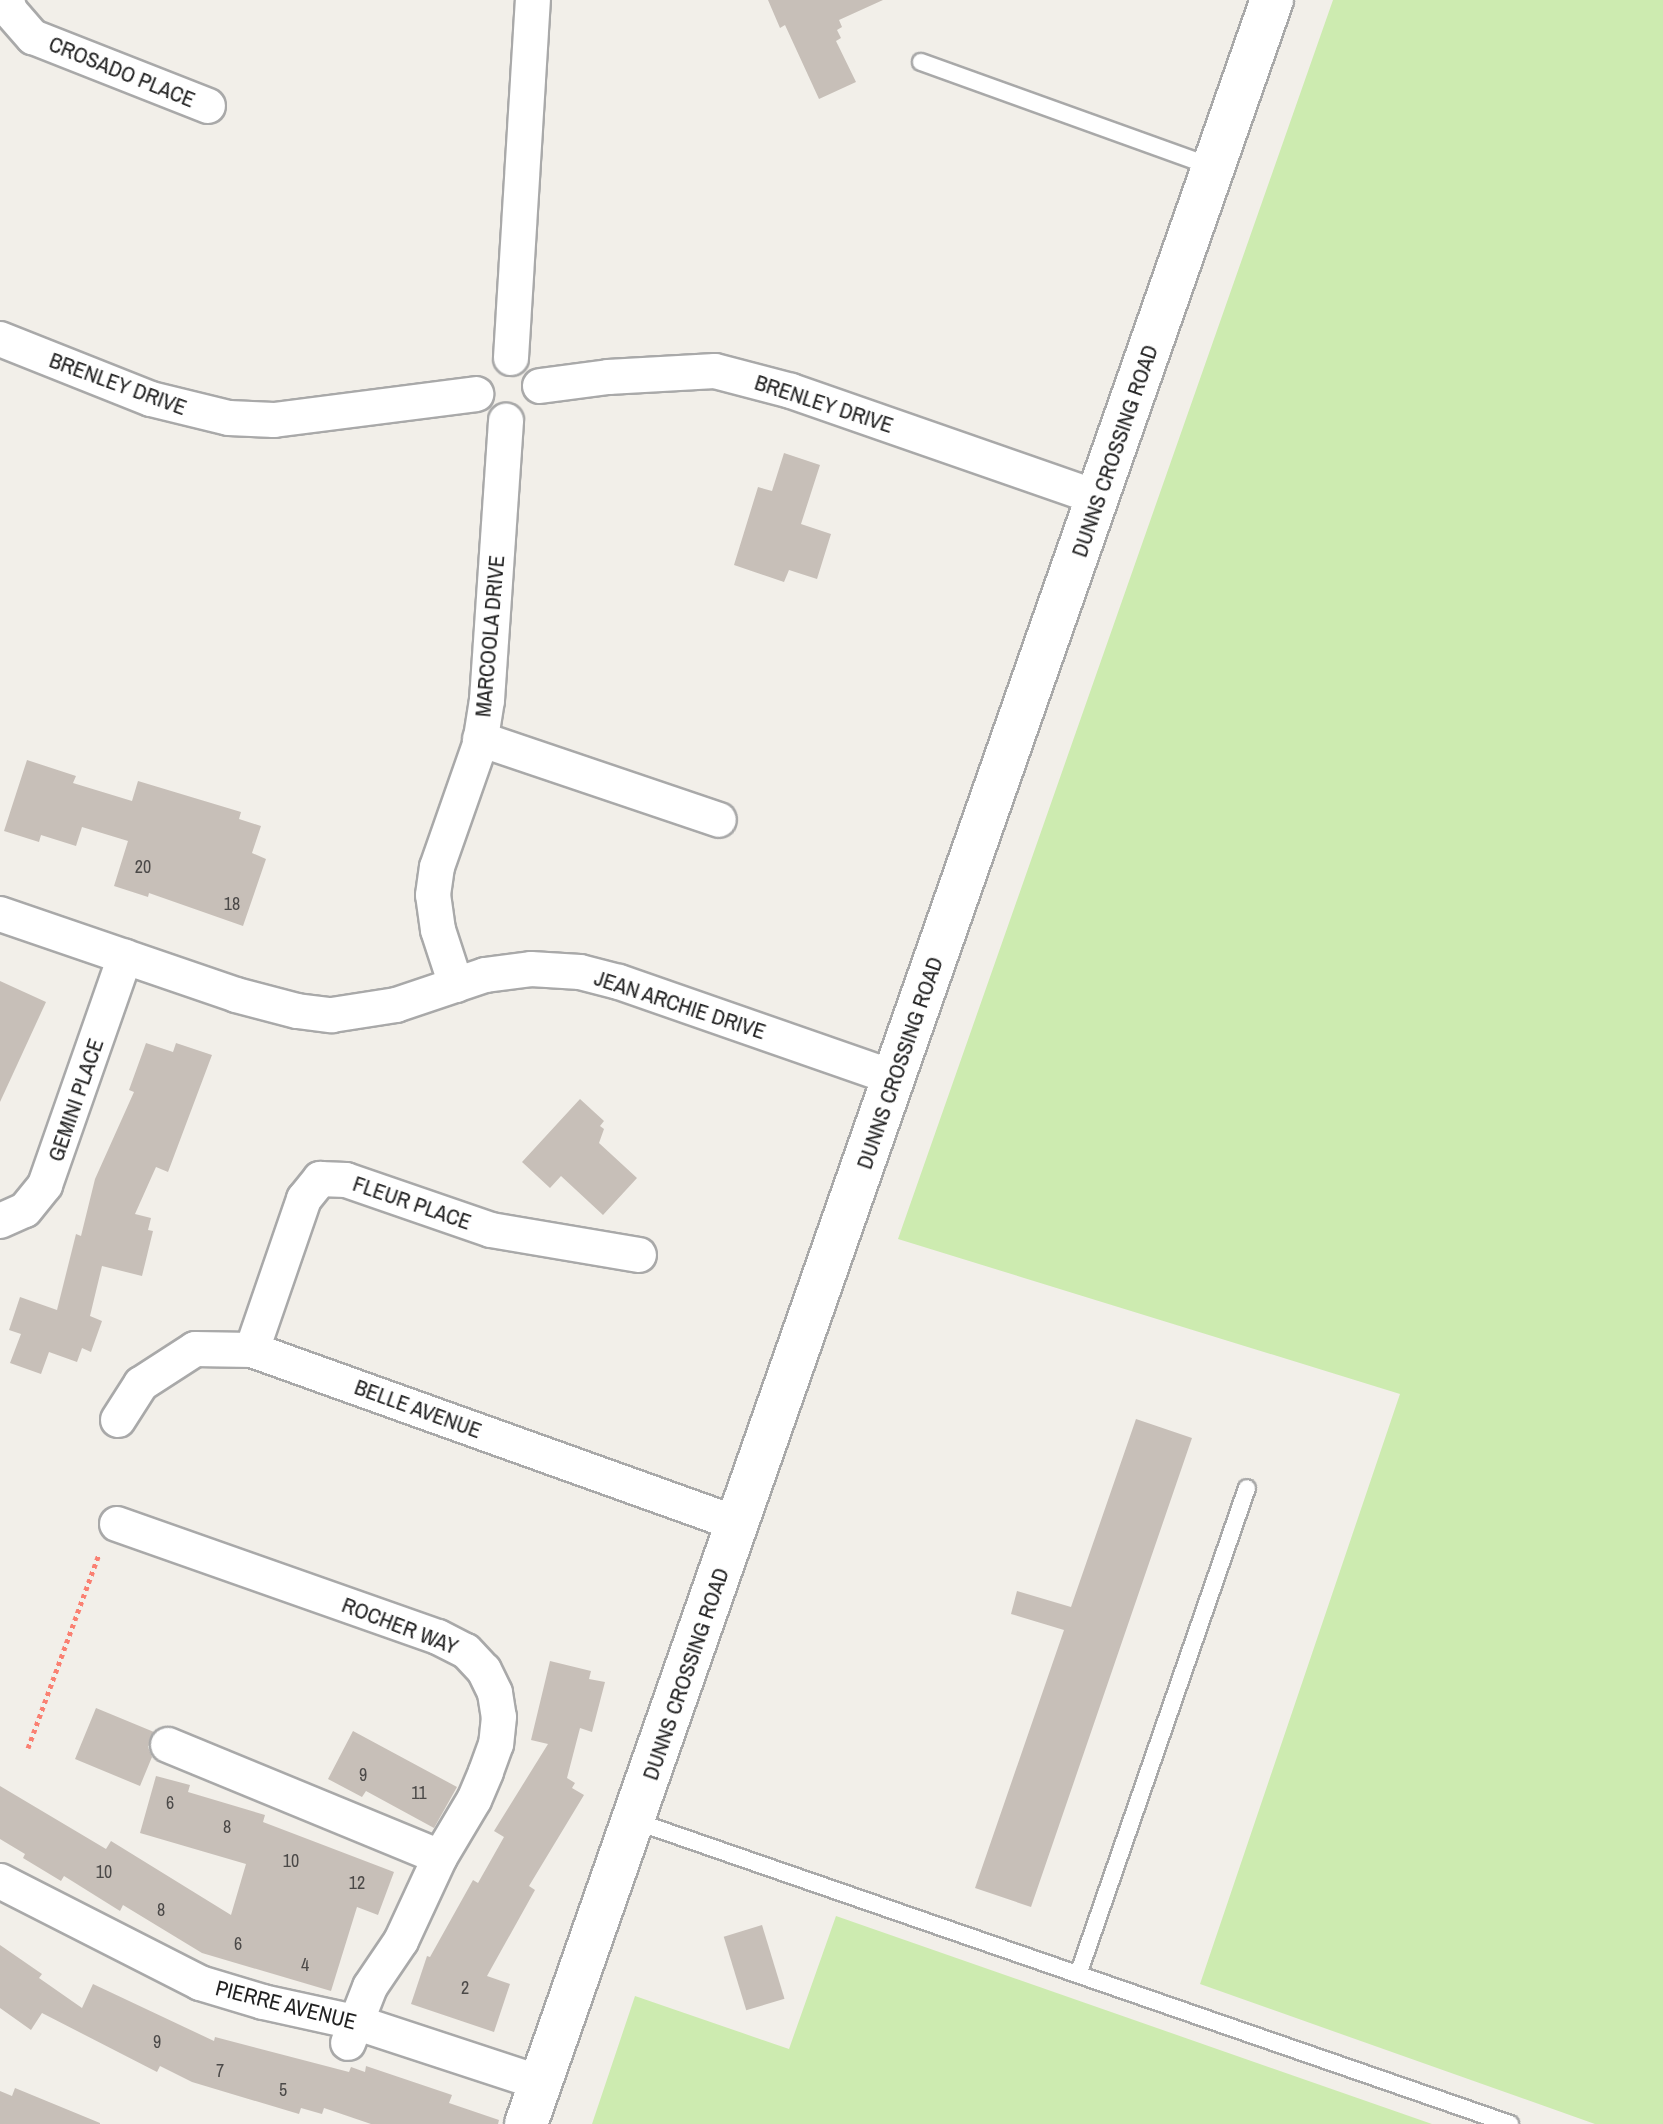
<!DOCTYPE html>
<style>
body{margin:0}
#map{position:relative;width:1663px;height:2124px;overflow:hidden;background:#f2efe9;font-family:"Archivo Narrow",sans-serif}
div>[style]{position:absolute}
[style*='--x']{left:calc(var(--x)*1px);top:calc(var(--y)*1px);width:calc(var(--w)*1px);rotate:calc(var(--a)*1deg)}
.grass>*{inset:0;background:#cdebb0}
.building>*{inset:0;background:#c7bfb8;transform-origin:0 0}
.path>*{height:5px;margin-top:-2.5px;transform-origin:0;background:repeating-linear-gradient(90deg,#fa8072 0 4px,transparent 0 8px)}
.roads{filter:drop-shadow(2px 0 #a9a9a9) drop-shadow(-2px 0 #a9a9a9) drop-shadow(0 2px #a9a9a9) drop-shadow(0 -2px #a9a9a9)}
.service>*{height:16px;margin:-8px;padding:0 8px;transform-origin:8px;border-radius:8px;background:#fff}
.minor>*{height:34px;margin:-17px;padding:0 17px;transform-origin:17px;border-radius:17px;background:#fff}
.tertiary>*{height:42px;margin:-21px;padding:0 21px;transform-origin:21px;border-radius:21px;background:#fff}
span{translate:-50% -50%;white-space:nowrap;text-align:center;line-height:1.15;-webkit-text-stroke:8px #fff;paint-order:stroke}
.number-label{font-size:18px;color:#4b4948}
.number-label span{-webkit-text-stroke-width:0}
.street-label{font-size:22px;color:#222}
</style>
<div id="map">
<div class="grass">
<div style="clip-path:polygon(1333px 0,1663px 0,1663px 2124px,1595px 2124px,1200px 1984px,1400px 1394px,898px 1239px)"></div>
<div style="clip-path:polygon(836px 1916px,1432px 2124px,592px 2124px,635px 1996px,789px 2049px)"></div>
</div>
<div class="building">
<div style="clip-path:polygon(768px 0,883px 0,839px 20px,842px 27px,837px 30px,841px 38px,836px 41px,856px 82px,819px 99px,785px 25px,780px 28px)"></div>
<div style="clip-path:polygon(784px 453px,820px 465px,801px 524px,831px 534px,817px 579px,789px 570px,784px 582px,734px 565px,758px 487px,772px 491px)"></div>
<div style="clip-path:polygon(27px 760px,76px 776px,73px 783px,132px 801px,138px 781px,241px 812px,239px 819px,261px 826px,252px 853px,266px 859px,243px 926px,149px 893px,148px 897px,114px 886px,128px 841px,82px 827px,76px 846px,41px 835px,39px 842px,4px 831px)"></div>
<div style="clip-path:polygon(0 981px,46px 1002px,0 1102px)"></div>
<div style="clip-path:polygon(146px 1043px,173px 1052px,176px 1043px,212px 1055px,168px 1172px,156px 1167px,135px 1214px,151px 1218px,148px 1230px,153px 1231px,142px 1276px,102px 1266px,90px 1316px,102px 1321px,91px 1352px,82px 1348px,77px 1362px,49px 1352px,41px 1374px,10px 1363px,21px 1334px,9px 1330px,20px 1297px,57px 1310px,76px 1234px,81px 1236px,95px 1179px,134px 1092px,129px 1090px)"></div>
<div style="clip-path:polygon(580px 1099px,604px 1121px,600px 1126px,604px 1129px,599px 1143px,637px 1178px,603px 1215px,561px 1176px,550px 1188px,522px 1162px)"></div>
<div style="clip-path:polygon(1136px 1419px,1192px 1438px,1031px 1907px,975px 1888px,1064px 1630px,1011px 1614px,1017px 1591px,1071px 1607px)"></div>
<div style="clip-path:polygon(550px 1661px,591px 1671px,589px 1679px,605px 1682px,592px 1732px,580px 1728px,567px 1778px,575px 1783px,572px 1788px,584px 1795px,529px 1886px,535px 1890px,487px 1976px,510px 1984px,494px 2032px,411px 2004px,427px 1956px,430px 1957px,473px 1880px,478px 1883px,504px 1837px,494px 1831px,548px 1744px,531px 1740px)"></div>
<div style="clip-path:polygon(96px 1708px,154px 1732px,148px 1747px,152px 1757px,140px 1786px,75px 1759px)"></div>
<div style="clip-path:polygon(353px 1731px,457px 1787px,434px 1828px,366px 1791px,362px 1797px,328px 1779px)"></div>
<div style="clip-path:polygon(156px 1776px,190px 1785px,188px 1792px,265px 1815px,263px 1822px,394px 1872px,378px 1915px,357px 1907px,331px 1991px,202px 1953px,123px 1905px,120px 1911px,64px 1876px,61px 1881px,23px 1858px,25px 1854px,0 1839px,0 1786px,106px 1849px,111px 1841px,231px 1915px,246px 1864px,140px 1833px)"></div>
<div style="left:762px;top:1925px;width:77px;height:40px;rotate:73deg"></div>
<div style="clip-path:polygon(0 1945px,42px 1974px,39px 1978px,82px 2008px,93px 1984px,214px 2041px,215px 2037px,349px 2072px,351px 2067px,365px 2072px,366px 2066px,452px 2095px,449px 2103px,499px 2120px,498px 2124px,371px 2124px,324px 2108px,322px 2114px,301px 2108px,299px 2114px,192px 2082px,160px 2066px,157px 2072px,42px 2013px,31px 2030px,0 2008px)"></div>
<div style="clip-path:polygon(15px 2088px,100px 2123px,100px 2124px,0 2124px,0 2091px,12px 2096px)"></div>
</div>
<div class="path">
<div style="--x:28;--y:1748;--w:207;--a:-69.9"></div>
</div>
<div class="roads">
<div class="service">
<div style="--x:921;--y:62;--w:309;--a:19.8"></div>
<div style="--x:635;--y:1821;--w:926;--a:19.1"></div>
<div style="--x:1079;--y:1972;--w:512;--a:-70.86"></div>
</div>
<div class="minor">
<div style="--x:7;--y:0;--w:11;--a:75"></div>
<div style="--x:10;--y:11;--w:35;--a:49"></div>
<div style="--x:33;--y:37;--w:188;--a:21.5"></div>
<div style="--x:0;--y:339;--w:162;--a:21.7"></div>
<div style="--x:151;--y:399;--w:80;--a:13.7"></div>
<div style="--x:229;--y:418;--w:45;--a:2.5"></div>
<div style="--x:274;--y:420;--w:204;--a:-7.3"></div>
<div style="--x:511;--y:358;--w:359;--a:-86.5"></div>
<div style="--x:540;--y:386;--w:69;--a:-7.5"></div>
<div style="--x:608;--y:377;--w:107;--a:-3.2"></div>
<div style="--x:715;--y:371;--w:79;--a:14.7"></div>
<div style="--x:791;--y:391;--w:326;--a:19.2"></div>
<div style="--x:480;--y:739;--w:252;--a:18.7"></div>
<div style="--x:0;--y:914;--w:250;--a:18.9"></div>
<div style="--x:236;--y:995;--w:63;--a:14.7"></div>
<div style="--x:297;--y:1011;--w:35;--a:7"></div>
<div style="--x:332;--y:1015;--w:65;--a:-8.9"></div>
<div style="--x:396;--y:1005;--w:94;--a:-18.6"></div>
<div style="--x:485;--y:975;--w:46;--a:-7.4"></div>
<div style="--x:531;--y:969;--w:49;--a:3.5"></div>
<div style="--x:580;--y:972;--w:40;--a:14.4"></div>
<div style="--x:619;--y:982;--w:292;--a:19.2"></div>
<div style="--x:456;--y:985;--w:58;--a:-108.1"></div>
<div style="--x:438;--y:930;--w:35;--a:-98"></div>
<div style="--x:433;--y:895;--w:28;--a:-82"></div>
<div style="--x:437;--y:867;--w:130;--a:-70.7"></div>
<div style="--x:480;--y:744;--w:45;--a:-81"></div>
<div style="--x:487;--y:700;--w:280;--a:-86.1"></div>
<div style="--x:0;--y:1221;--w:27;--a:-24"></div>
<div style="--x:25;--y:1210;--w:32;--a:-51"></div>
<div style="--x:45;--y:1185;--w:242;--a:-70.7"></div>
<div style="--x:252;--y:1350;--w:160;--a:-71"></div>
<div style="--x:304;--y:1199;--w:26;--a:-51"></div>
<div style="--x:320;--y:1179;--w:26;--a:2"></div>
<div style="--x:346;--y:1180;--w:153;--a:19"></div>
<div style="--x:491;--y:1230;--w:150;--a:9.6"></div>
<div style="--x:118;--y:1420;--w:43;--a:-57.4"></div>
<div style="--x:141;--y:1384;--w:64;--a:-32.9"></div>
<div style="--x:195;--y:1349;--w:57;--a:1"></div>
<div style="--x:252;--y:1350;--w:516;--a:19.7"></div>
<div style="--x:117;--y:1524;--w:340;--a:19.4"></div>
<div style="--x:438;--y:1637;--w:31;--a:27"></div>
<div style="--x:466;--y:1651;--w:26;--a:47"></div>
<div style="--x:484;--y:1670;--w:25;--a:64"></div>
<div style="--x:495;--y:1693;--w:24;--a:81"></div>
<div style="--x:499;--y:1717;--w:27;--a:96"></div>
<div style="--x:496;--y:1744;--w:30;--a:110"></div>
<div style="--x:486;--y:1772;--w:30;--a:113"></div>
<div style="--x:474;--y:1800;--w:66;--a:120.8"></div>
<div style="--x:440;--y:1857;--w:93;--a:114.9"></div>
<div style="--x:401;--y:1941;--w:55;--a:124"></div>
<div style="--x:370;--y:1987;--w:60;--a:111.4"></div>
<div style="--x:168;--y:1745;--w:294;--a:22.4"></div>
<div style="--x:0;--y:1881;--w:225;--a:27"></div>
<div style="--x:200;--y:1983;--w:66;--a:16.8"></div>
<div style="--x:263;--y:2002;--w:94;--a:12.3"></div>
<div style="--x:355;--y:2022;--w:195;--a:18.2"></div>
</div>
<div class="tertiary">
<div style="--x:526;--y:2124;--w:2251;--a:-70.65"></div>
</div>
</div>
<div class="number-label">
<span style="left:143px;top:867px">20</span>
<span style="left:232px;top:904px">18</span>
<span style="left:363px;top:1775px">9</span>
<span style="left:419px;top:1793px">11</span>
<span style="left:170px;top:1803px">6</span>
<span style="left:227px;top:1827px">8</span>
<span style="left:291px;top:1861px">10</span>
<span style="left:104px;top:1872px">10</span>
<span style="left:357px;top:1883px">12</span>
<span style="left:161px;top:1910px">8</span>
<span style="left:238px;top:1944px">6</span>
<span style="left:305px;top:1965px">4</span>
<span style="left:465px;top:1988px">2</span>
<span style="left:157px;top:2042px">9</span>
<span style="left:220px;top:2071px">7</span>
<span style="left:283px;top:2090px">5</span>
</div>
<div class="street-label">
<span style="left:122px;top:72px;rotate:22deg">CROSADO PLACE</span>
<span style="left:118px;top:384px;rotate:20deg">BRENLEY DRIVE</span>
<span style="left:824px;top:404px;rotate:18deg">BRENLEY DRIVE</span>
<span style="left:1115px;top:451px;rotate:-71deg">DUNNS CROSSING ROAD</span>
<span style="left:490px;top:636px;rotate:-85deg">MARCOOLA DRIVE</span>
<span style="left:680px;top:1005px;rotate:18deg">JEAN ARCHIE DRIVE</span>
<span style="left:900px;top:1063px;rotate:-71deg">DUNNS CROSSING ROAD</span>
<span style="left:76px;top:1100px;rotate:-71deg">GEMINI PLACE</span>
<span style="left:412px;top:1203px;rotate:19deg">FLEUR PLACE</span>
<span style="left:418px;top:1409px;rotate:20deg">BELLE AVENUE</span>
<span style="left:400px;top:1626px;rotate:21deg">ROCHER WAY</span>
<span style="left:686px;top:1674px;rotate:-71deg">DUNNS CROSSING ROAD</span>
<span style="left:286px;top:2005px;rotate:14deg">PIERRE AVENUE</span>
</div>
</div>
